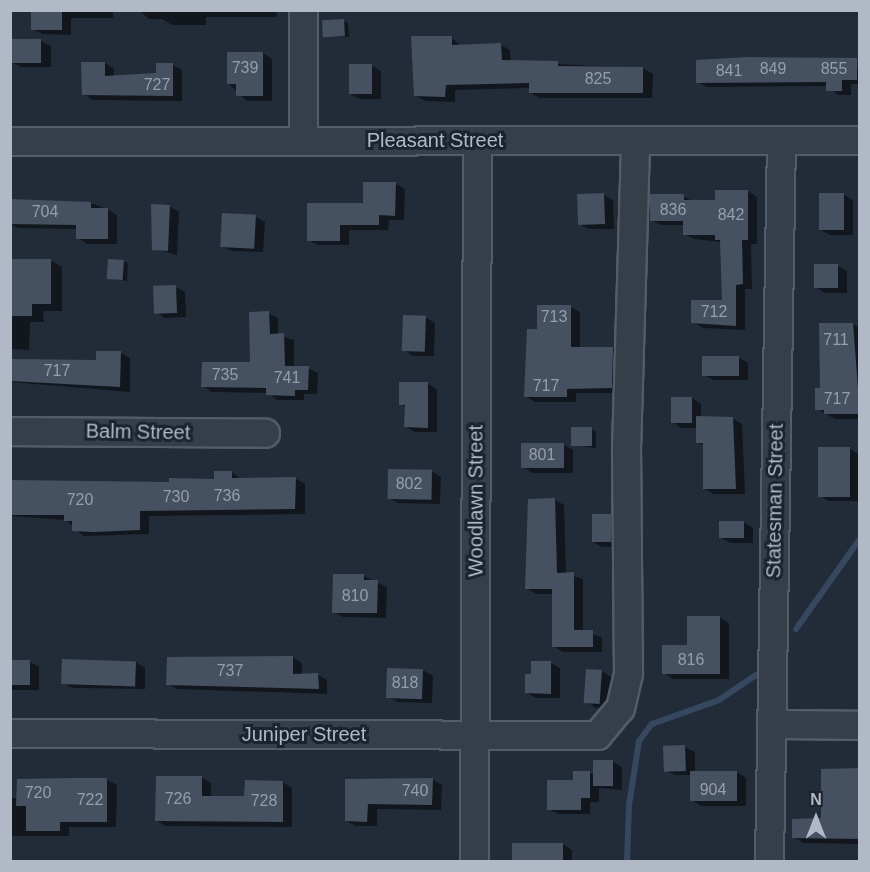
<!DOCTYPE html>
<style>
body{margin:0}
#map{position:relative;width:870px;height:872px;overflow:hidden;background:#222c39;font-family:Arial,sans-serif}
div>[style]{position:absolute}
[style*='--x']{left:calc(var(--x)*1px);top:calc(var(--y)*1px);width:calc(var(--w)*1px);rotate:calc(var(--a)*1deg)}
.shadow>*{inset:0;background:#0007}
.stream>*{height:6px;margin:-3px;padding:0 3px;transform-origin:3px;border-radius:3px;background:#354860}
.building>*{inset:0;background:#455160;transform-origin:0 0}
.roads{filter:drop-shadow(2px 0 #535c67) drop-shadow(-2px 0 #535c67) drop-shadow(0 2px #535c67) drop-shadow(0 -2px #535c67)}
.minor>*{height:27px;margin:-13.5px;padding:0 13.5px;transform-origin:13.5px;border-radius:13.5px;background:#353e49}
span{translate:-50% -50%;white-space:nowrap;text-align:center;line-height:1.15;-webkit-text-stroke:6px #1b232e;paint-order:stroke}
.number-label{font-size:16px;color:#959fac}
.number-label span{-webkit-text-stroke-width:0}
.street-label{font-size:20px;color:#b0b9c5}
.frame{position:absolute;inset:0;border:12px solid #b0b9c5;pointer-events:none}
.north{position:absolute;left:786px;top:788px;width:60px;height:60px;-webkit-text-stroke:4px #1b232e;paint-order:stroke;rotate:0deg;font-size:16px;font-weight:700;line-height:24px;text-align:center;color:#b0b9c5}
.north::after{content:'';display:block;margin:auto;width:21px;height:27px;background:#b0b9c5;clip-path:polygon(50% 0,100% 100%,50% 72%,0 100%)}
</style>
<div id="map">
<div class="shadow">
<div style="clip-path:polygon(33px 10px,113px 10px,113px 18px,71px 18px,71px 35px,42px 34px,32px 29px)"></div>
<div style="clip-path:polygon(139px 10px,277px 10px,277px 17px,206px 17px,206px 25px,172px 25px,162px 19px,149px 19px)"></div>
<div style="clip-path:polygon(344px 21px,348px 23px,349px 37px,324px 36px)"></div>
<div style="clip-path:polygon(452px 38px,461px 46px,501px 45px,510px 50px,511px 62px,643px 68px,653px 74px,652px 98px,540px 98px,530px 93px,530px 88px,455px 90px,455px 102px,425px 101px,416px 96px)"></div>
<div style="clip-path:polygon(41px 41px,51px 46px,51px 67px,21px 67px,11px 62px)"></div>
<div style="clip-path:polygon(263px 53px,272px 59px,272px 101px,247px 101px,228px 83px)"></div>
<div style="clip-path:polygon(856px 59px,860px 84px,851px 84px,851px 95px,838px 95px,828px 86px,707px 87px,697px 82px)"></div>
<div style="clip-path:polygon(105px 63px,114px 69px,114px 77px,157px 75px,173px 65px,182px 70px,182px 101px,93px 100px,83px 94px)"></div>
<div style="clip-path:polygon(372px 66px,381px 71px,381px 99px,360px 99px,350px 94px)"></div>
<div style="clip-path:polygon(395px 183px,405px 189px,404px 220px,389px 220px,388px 230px,349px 230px,349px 245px,318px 245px,309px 240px)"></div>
<div style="clip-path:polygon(748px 191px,757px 197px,757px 244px,751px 244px,752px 289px,745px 289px,745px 330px,703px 328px,693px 322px,723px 302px,721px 242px,694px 239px,684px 234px,684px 225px,661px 225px,651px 220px,683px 196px,694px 202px,716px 202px)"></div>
<div style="clip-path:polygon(604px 195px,613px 200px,614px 229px,589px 229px,579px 224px)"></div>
<div style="clip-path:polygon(844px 195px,853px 200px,853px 235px,830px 235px,821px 230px)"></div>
<div style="clip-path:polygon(10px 201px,91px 203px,107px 209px,117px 215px,117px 244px,87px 244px,78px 238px,78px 229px,18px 228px,10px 224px)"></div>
<div style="clip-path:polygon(169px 206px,179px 212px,177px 255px,154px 249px)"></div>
<div style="clip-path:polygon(255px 216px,265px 222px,263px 252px,232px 251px,222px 246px)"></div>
<div style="clip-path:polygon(50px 260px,62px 267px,62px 311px,43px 311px,44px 322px,30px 322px,29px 350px,10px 349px,10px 277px)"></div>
<div style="clip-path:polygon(124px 261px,128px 264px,127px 281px,108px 278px)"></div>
<div style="clip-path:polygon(838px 266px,847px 271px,847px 293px,825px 293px,815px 287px)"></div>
<div style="clip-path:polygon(176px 287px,185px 292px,186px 317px,165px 318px,156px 312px)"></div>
<div style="clip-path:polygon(571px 307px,580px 312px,580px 349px,613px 348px,622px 354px,621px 393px,576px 393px,576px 402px,535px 402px,525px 396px,539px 331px)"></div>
<div style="clip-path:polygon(268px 313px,278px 318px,278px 335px,294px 340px,294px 368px,308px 368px,318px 373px,317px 394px,304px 394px,304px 400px,277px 400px,268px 393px,212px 392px,203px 386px,252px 364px)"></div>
<div style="clip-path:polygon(425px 317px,435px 323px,434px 356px,413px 356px,404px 350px)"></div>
<div style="clip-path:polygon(853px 324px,860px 328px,860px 419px,835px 419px,817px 409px,822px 389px)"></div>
<div style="clip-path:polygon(121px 353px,130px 358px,130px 392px,10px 382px,10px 360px,97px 361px)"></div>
<div style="clip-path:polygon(739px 358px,748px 363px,748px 380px,713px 380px,704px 375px)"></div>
<div style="clip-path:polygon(428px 384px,437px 389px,437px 432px,415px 432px,406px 427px,406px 407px,400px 404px)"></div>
<div style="clip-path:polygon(692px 398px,701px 404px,701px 418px,732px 418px,742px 424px,745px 494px,714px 494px,705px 489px,705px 446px,697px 442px,697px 428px,681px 428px,672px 422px)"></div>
<div style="clip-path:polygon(591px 429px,596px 431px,596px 448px,573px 445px)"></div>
<div style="clip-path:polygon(563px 444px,573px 450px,573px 473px,532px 473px,523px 467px)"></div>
<div style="clip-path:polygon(850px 449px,859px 454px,859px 501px,829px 501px,820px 496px)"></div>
<div style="clip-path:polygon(431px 471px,441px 477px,440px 504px,398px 503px,389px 498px)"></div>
<div style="clip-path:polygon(232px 472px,241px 479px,295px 478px,305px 484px,305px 514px,149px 516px,149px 534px,83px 536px,66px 520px,10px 516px,10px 481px,170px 484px,216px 480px)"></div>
<div style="clip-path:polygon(555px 500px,564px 505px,566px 574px,583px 579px,583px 632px,602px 637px,602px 652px,563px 652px,553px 646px,553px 594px,536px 594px,527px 588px)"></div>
<div style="clip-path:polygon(610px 515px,620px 521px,620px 547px,602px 547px,593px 542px)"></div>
<div style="clip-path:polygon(743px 522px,753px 528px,753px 543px,730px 543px,720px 537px)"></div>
<div style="clip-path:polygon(334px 575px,364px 576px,387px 587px,386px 618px,343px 617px,334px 612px)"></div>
<div style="clip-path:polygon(720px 618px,729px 623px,729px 679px,673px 679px,664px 673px)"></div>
<div style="clip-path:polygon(293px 657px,302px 663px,302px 675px,318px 675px,327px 680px,327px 694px,177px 689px,168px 684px)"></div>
<div style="clip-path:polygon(10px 662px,30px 662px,39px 667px,39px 690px,10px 690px)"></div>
<div style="clip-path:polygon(136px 662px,145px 668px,145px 689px,73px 688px,64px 683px)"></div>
<div style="clip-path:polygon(551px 663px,560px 668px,560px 698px,536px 698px,526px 692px,532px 675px)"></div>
<div style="clip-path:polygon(389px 670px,423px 670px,433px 676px,432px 703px,398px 702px,388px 697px)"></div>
<div style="clip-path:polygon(602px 671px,611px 677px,611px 708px,596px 708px,587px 702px)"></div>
<div style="clip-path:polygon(685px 747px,695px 752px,695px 772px,737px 772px,746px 778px,746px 806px,701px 806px,691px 800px,691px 775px,675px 775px,665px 770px)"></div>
<div style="clip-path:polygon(613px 762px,622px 767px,622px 790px,599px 788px,599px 802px,590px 802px,590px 814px,558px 814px,548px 809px,590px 773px,594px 775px)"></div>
<div style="clip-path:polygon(860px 770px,860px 844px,803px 843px,794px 837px,822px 821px)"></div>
<div style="clip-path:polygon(201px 777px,211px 783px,211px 797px,246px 797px,283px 782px,292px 788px,292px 827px,166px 826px,157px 821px)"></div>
<div style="clip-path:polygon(432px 779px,442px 785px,441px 810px,377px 809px,377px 826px,356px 826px,346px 821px,347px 780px)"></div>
<div style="clip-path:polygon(107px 780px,117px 785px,116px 827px,69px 827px,69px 836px,11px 836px,10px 849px,10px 798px,18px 798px,18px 781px)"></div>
<div style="clip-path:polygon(513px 844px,563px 844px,572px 850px,572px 862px,513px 862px)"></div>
</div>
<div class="stream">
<div style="--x:796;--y:629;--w:110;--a:-54.6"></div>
<div style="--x:627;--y:862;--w:57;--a:-88"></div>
<div style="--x:629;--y:805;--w:65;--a:-81.1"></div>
<div style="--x:639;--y:741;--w:21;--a:-53"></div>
<div style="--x:652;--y:724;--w:71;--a:-19.7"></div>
<div style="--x:719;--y:700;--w:45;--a:-34"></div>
</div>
<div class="building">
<div style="left:31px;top:10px;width:31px;height:20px"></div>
<div style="left:344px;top:19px;width:17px;height:22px;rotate:87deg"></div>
<div style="clip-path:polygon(411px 36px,452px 36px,452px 45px,501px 43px,502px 60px,558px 61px,558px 66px,643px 67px,643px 93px,529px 93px,529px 83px,446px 85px,445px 97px,414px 96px)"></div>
<div style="left:10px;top:39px;width:31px;height:24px"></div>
<div style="clip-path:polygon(227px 52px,263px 52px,263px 96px,236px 96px,236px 84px,227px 84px)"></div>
<div style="clip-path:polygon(747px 57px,857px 58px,857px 80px,842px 80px,842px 91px,826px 91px,826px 82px,696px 83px,696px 60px)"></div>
<div style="clip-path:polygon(81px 62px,105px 62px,105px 76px,156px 73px,156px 63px,173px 63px,173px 96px,82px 95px)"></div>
<div style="left:349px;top:64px;width:23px;height:30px"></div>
<div style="clip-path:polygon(363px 182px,396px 182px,395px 216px,379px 215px,379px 225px,340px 225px,340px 241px,307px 241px,307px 203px,363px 203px)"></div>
<div style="clip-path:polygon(715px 190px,748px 190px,748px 240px,742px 240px,743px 284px,736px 285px,736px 326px,691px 323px,691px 300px,722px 300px,720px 240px,715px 240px,715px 235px,683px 235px,683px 221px,650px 221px,650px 194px,684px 194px,684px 200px,715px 200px)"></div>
<div style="left:604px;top:193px;width:31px;height:27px;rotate:88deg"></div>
<div style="left:819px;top:193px;width:25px;height:37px"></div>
<div style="clip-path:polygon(10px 199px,91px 202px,91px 208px,108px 208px,108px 239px,76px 239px,76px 225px,10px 224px)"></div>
<div style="clip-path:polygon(151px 204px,170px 205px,168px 251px,152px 250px)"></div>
<div style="left:222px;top:213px;width:34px;height:34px;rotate:3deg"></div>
<div style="clip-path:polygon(10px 259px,51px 259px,51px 304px,32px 304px,32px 316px,10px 316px)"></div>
<div style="left:108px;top:259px;width:16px;height:20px;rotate:4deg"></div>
<div style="left:814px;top:264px;width:24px;height:24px"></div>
<div style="left:176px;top:285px;width:28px;height:23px;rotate:88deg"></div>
<div style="clip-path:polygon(537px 305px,571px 305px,571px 347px,613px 347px,612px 388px,567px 389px,567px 397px,524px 397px,527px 329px,537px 329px)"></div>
<div style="clip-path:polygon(269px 311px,270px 334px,284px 333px,285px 366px,309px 366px,308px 390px,295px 390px,295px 396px,266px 395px,266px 388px,201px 387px,202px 362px,250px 362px,249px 312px)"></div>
<div style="left:403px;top:315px;width:23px;height:36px;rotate:2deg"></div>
<div style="clip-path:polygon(819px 323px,853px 323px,860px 414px,824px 414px,824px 410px,815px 410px,815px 388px,820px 388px)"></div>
<div style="clip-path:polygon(96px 351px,121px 351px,120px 387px,10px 381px,10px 359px,96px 360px)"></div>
<div style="left:702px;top:356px;width:37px;height:20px"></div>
<div style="clip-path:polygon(399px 382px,428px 382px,428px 428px,404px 427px,405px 405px,399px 405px)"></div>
<div style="left:671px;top:397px;width:21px;height:26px"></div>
<div style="clip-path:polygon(696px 416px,733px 417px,736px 489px,703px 489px,703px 443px,696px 443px)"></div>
<div style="left:571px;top:427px;width:21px;height:19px"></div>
<div style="left:521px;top:443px;width:43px;height:25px"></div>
<div style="left:818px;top:447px;width:32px;height:50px"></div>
<div style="left:388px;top:469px;width:44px;height:30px;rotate:1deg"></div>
<div style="clip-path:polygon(214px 471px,232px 471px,232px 478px,296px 477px,295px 509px,140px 511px,140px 530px,94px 532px,72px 531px,72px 521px,64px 521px,64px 515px,10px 515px,10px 480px,169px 482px,169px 478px,214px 479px)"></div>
<div style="clip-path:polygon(555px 498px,557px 573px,574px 572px,574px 630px,593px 630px,593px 647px,552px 647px,552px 589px,525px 589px,528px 499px)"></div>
<div style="left:592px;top:514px;width:19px;height:28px"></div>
<div style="left:719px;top:521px;width:25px;height:17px"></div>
<div style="clip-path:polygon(333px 574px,364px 574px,364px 580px,378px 580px,377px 613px,332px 613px)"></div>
<div style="clip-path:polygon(687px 616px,720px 616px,720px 674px,662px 674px,662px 645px,687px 645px)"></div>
<div style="clip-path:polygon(293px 656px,293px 674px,318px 673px,319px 689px,166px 685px,167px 657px)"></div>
<div style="left:62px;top:659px;width:74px;height:25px;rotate:2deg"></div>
<div style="left:10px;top:660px;width:20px;height:25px"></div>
<div style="clip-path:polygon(531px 661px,551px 661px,551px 694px,525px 693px,525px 674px,531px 674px)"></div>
<div style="left:387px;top:668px;width:36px;height:30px;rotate:2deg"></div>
<div style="left:586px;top:669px;width:16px;height:34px;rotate:4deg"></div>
<div style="left:685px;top:745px;width:26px;height:22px;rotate:88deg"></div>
<div style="left:593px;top:760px;width:20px;height:26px"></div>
<div style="clip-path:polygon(860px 768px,860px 839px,792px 838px,792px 819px,821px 818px,821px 769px)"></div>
<div style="clip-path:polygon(573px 771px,590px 771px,590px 798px,581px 798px,581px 810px,547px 810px,547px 780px,573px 780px)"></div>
<div style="left:690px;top:771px;width:47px;height:30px"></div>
<div style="clip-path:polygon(156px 776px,202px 776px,202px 796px,244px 796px,245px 780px,283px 781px,283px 822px,155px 821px)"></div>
<div style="clip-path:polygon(72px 778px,107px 778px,107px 822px,60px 822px,60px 831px,26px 831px,26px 806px,16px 806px,17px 779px)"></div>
<div style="clip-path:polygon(433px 778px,432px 805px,368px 804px,367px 822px,345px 821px,345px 779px)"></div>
<div style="left:512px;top:843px;width:51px;height:18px"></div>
</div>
<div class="roads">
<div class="minor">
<div style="--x:303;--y:140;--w:130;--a:-90"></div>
<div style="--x:10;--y:141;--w:850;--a:-0.07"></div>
<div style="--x:10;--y:431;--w:255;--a:0.4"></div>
<div style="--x:771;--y:724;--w:89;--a:0.6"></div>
<div style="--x:10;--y:733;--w:587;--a:0.2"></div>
<div style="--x:597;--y:735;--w:35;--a:-50"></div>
<div style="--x:620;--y:708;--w:36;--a:-77"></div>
<div style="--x:628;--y:673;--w:224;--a:-90.5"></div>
<div style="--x:626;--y:449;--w:309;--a:-88.3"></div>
<div style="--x:474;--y:862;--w:722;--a:-89.76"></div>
<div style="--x:769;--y:862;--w:722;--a:-89.05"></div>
</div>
</div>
<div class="number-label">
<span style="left:245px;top:68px">739</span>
<span style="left:773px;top:69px">849</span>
<span style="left:834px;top:69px">855</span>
<span style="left:729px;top:71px">841</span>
<span style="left:598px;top:79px">825</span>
<span style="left:157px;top:85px">727</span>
<span style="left:673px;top:210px">836</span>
<span style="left:45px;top:212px">704</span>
<span style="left:731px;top:215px">842</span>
<span style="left:714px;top:312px">712</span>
<span style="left:554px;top:317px">713</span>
<span style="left:836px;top:340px">711</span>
<span style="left:57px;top:371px">717</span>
<span style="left:225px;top:375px">735</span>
<span style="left:287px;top:378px">741</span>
<span style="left:546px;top:386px">717</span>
<span style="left:837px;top:399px">717</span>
<span style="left:542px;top:455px">801</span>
<span style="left:409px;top:484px">802</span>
<span style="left:227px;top:496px">736</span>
<span style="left:176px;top:497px">730</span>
<span style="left:80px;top:500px">720</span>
<span style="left:355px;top:596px">810</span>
<span style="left:691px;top:660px">816</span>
<span style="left:230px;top:671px">737</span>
<span style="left:405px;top:683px">818</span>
<span style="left:713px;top:790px">904</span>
<span style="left:415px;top:791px">740</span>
<span style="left:38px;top:793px">720</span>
<span style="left:178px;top:799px">726</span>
<span style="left:90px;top:800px">722</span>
<span style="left:264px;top:801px">728</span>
</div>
<div class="street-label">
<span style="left:435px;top:140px">Pleasant Street</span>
<span style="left:138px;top:432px;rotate:1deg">Balm Street</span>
<span style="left:476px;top:501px;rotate:-90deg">Woodlawn Street</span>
<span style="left:775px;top:501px;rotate:-89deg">Statesman Street</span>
<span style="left:304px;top:734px">Juniper Street</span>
</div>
<div class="frame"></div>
<div class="north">N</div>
</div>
